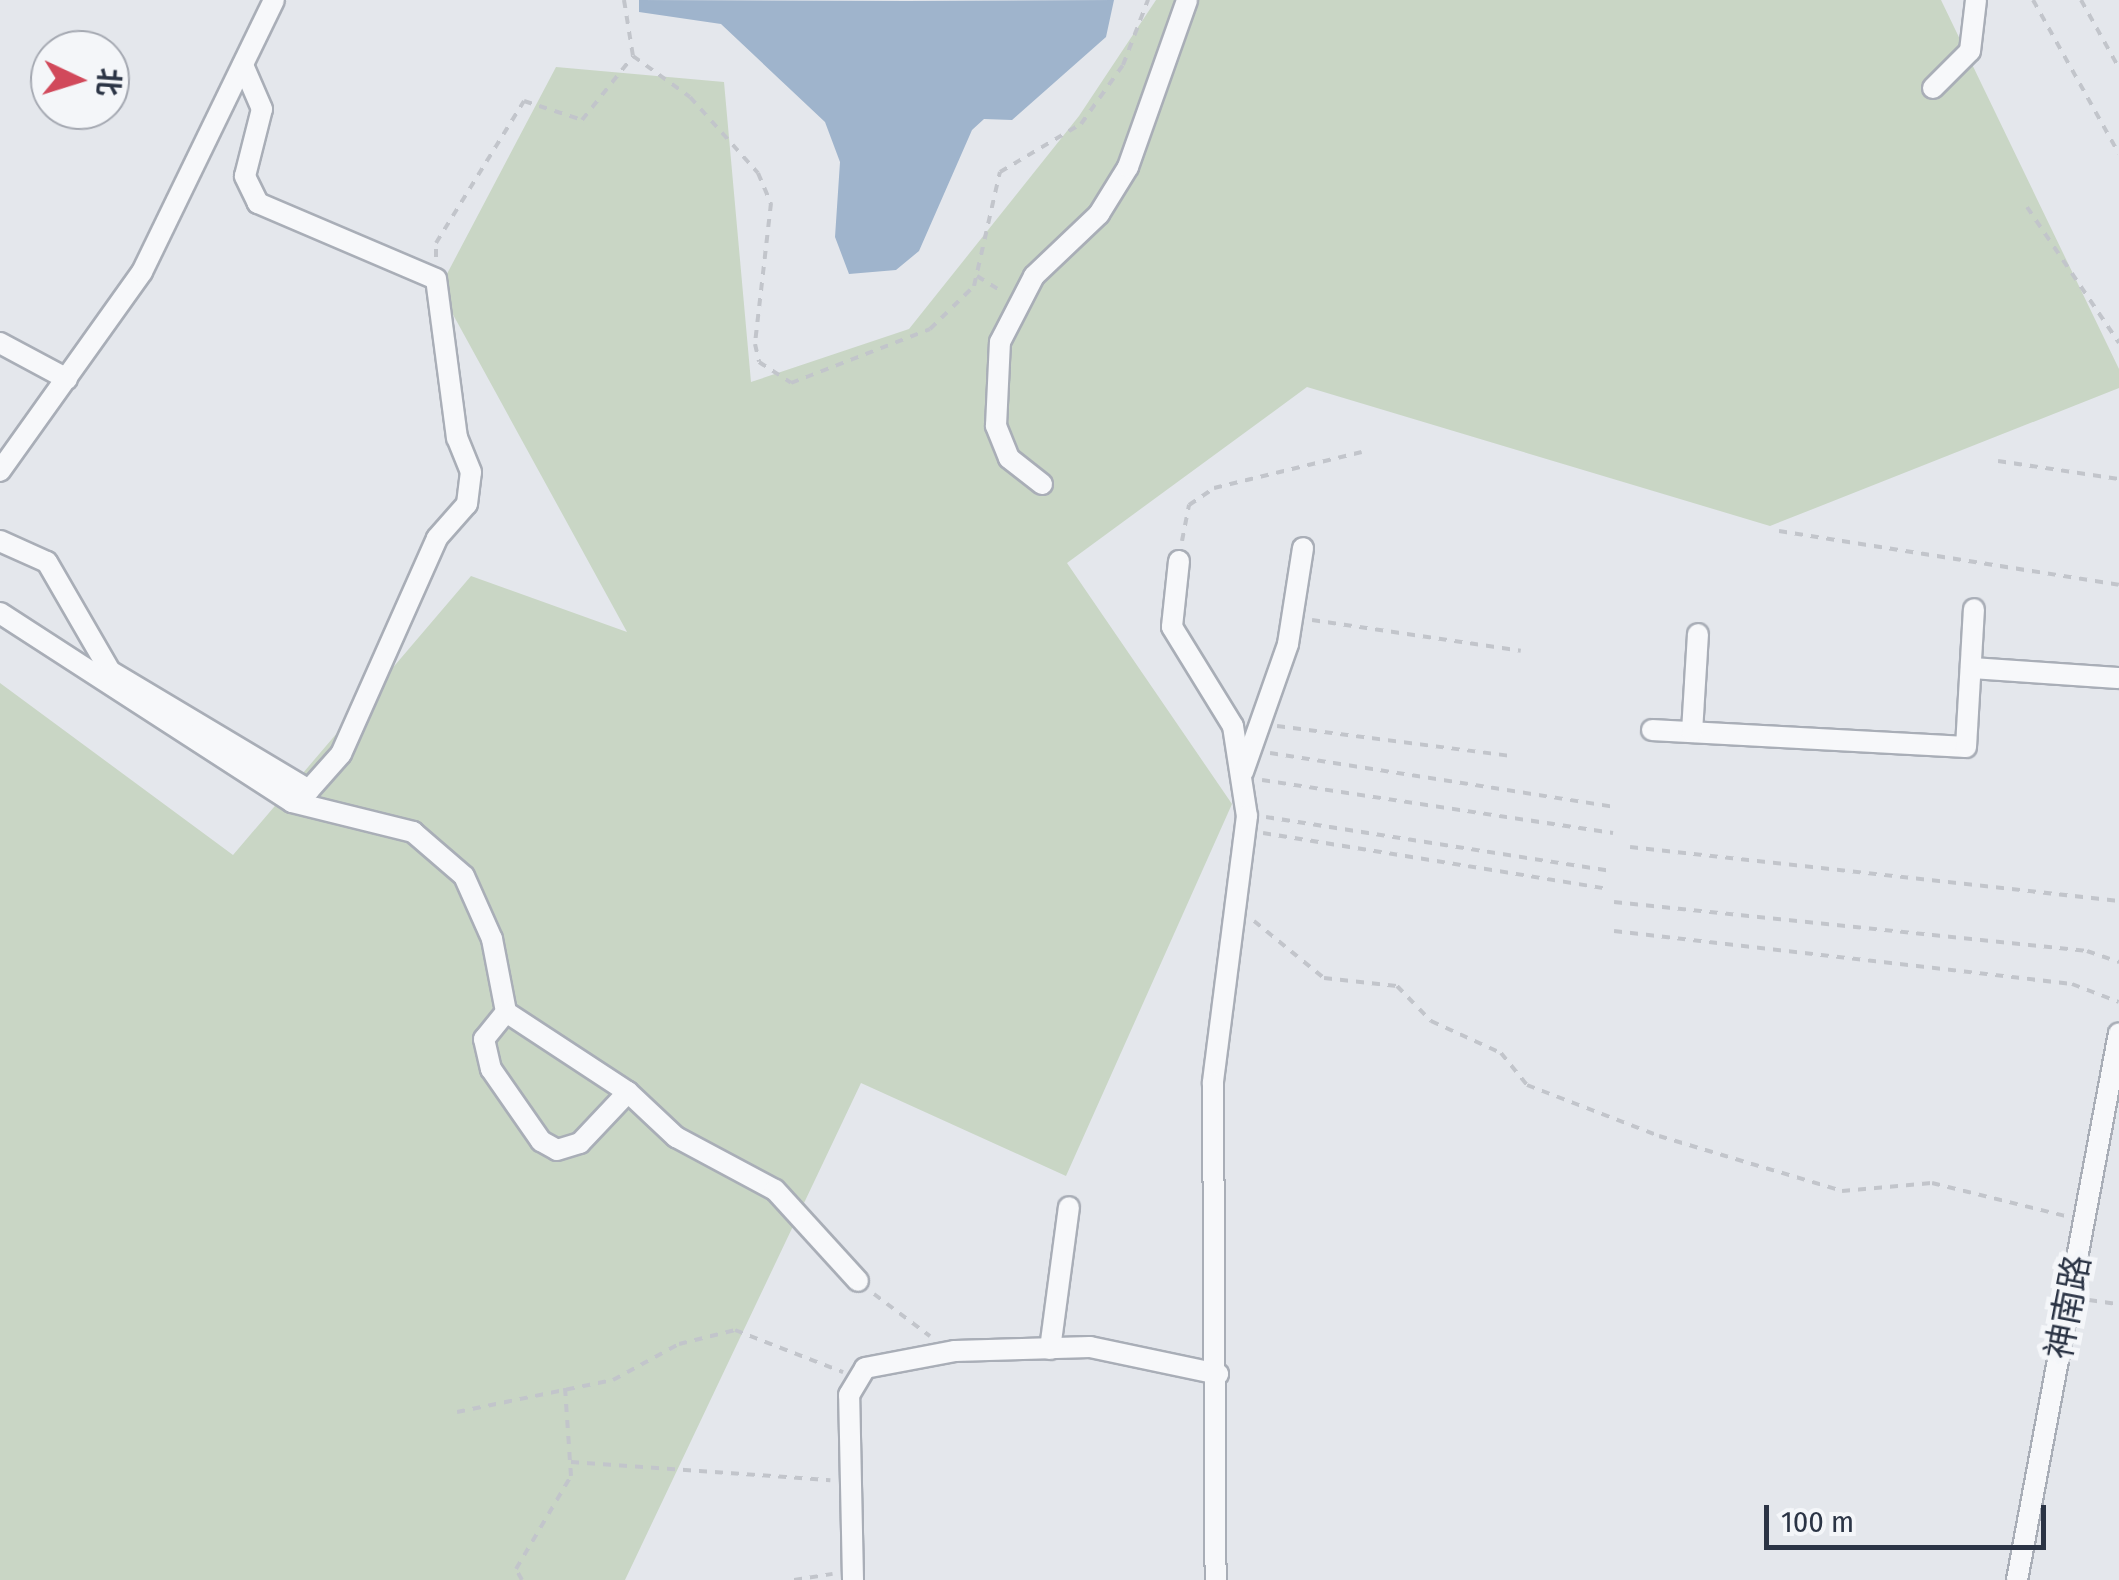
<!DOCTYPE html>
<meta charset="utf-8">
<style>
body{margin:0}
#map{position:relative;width:2119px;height:1580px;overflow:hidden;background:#e4e7ec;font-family:"Fira Sans Condensed","Noto Sans SC",sans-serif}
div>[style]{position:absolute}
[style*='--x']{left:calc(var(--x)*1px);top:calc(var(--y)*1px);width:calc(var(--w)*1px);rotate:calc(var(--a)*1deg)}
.green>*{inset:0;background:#c9d6c5}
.water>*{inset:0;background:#9fb4cc}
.path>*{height:4px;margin-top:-2px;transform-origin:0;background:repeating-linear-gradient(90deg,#c2c5cb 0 8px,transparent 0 16px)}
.roads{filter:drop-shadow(2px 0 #a9aeb7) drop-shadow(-2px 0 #a9aeb7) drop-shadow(0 2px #a9aeb7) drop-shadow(0 -2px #a9aeb7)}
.minor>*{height:20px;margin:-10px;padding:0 10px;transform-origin:10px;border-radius:10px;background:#f7f8fa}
span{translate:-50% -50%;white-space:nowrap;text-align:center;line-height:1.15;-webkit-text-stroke:10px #f4f6f9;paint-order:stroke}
.street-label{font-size:35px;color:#2b3445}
.north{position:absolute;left:30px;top:30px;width:100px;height:100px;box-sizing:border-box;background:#f4f6f9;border:2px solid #a4a8b1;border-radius:50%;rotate:94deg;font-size:28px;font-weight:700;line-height:40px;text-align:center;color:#2b3445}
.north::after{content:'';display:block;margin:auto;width:35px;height:45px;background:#d1495b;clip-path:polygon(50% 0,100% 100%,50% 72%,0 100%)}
.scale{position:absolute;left:1764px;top:1505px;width:282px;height:45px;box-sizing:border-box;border:5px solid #2b3445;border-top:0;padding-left:12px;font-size:30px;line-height:35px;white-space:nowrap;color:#2b3445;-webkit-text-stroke:8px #f4f6f9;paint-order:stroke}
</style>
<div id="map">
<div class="green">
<div style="clip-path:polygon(1156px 0,1941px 0,2119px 369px,2119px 388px,1770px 526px,1307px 387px,1067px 563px,1232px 804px,1066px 1176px,861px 1083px,625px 1580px,0 1580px,0 683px,233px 855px,471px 576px,627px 632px,439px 289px,556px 67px,724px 82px,751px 382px,909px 329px,1079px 116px)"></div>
</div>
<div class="water">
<div style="clip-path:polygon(639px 0,907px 1px,1114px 0,1106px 37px,1012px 120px,984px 119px,972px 130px,919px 251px,896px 270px,849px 274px,835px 237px,840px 162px,825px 122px,721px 24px,639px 12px)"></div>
</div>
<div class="path">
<div style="--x:624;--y:0;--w:57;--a:80.9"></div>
<div style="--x:633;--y:56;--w:70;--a:35.7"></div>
<div style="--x:690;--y:97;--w:102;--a:48.2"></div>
<div style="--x:758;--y:173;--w:33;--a:67"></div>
<div style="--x:771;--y:203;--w:142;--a:96.5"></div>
<div style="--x:755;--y:344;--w:18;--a:77"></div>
<div style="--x:759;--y:362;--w:38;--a:33"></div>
<div style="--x:791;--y:383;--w:149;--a:-21.2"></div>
<div style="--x:930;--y:329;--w:62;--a:-44.3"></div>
<div style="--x:974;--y:286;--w:117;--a:-77.2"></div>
<div style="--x:1000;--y:172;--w:94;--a:-30.7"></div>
<div style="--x:1081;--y:124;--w:72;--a:-54.6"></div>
<div style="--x:1123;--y:65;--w:70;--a:-69"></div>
<div style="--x:2033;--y:0;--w:176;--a:60.8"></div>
<div style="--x:2081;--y:0;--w:78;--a:60.8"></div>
<div style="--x:2027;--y:207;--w:164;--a:55.9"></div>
<div style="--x:436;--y:257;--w:14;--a:-90"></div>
<div style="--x:436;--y:243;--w:167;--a:-58.2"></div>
<div style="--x:524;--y:101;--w:61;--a:18.1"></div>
<div style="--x:582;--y:120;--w:82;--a:-51.4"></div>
<div style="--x:977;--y:276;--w:31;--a:32"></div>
<div style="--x:1998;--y:461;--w:122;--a:8.5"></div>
<div style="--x:1779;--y:531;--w:344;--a:9"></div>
<div style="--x:1182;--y:541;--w:37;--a:-79"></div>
<div style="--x:1189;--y:505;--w:30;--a:-34"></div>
<div style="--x:1214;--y:488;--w:152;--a:-13.7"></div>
<div style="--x:1312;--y:620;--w:211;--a:8.4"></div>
<div style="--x:1277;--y:726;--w:235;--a:7.3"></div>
<div style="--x:1270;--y:753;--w:350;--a:8.9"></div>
<div style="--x:1262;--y:780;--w:355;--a:8.6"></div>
<div style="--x:1266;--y:817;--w:348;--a:8.9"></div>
<div style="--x:1263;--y:833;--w:351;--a:9.2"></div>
<div style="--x:1630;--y:847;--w:492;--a:6.3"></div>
<div style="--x:1614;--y:902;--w:476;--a:5.9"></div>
<div style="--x:2087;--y:951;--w:34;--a:19"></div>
<div style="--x:1254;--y:921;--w:90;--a:39.2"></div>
<div style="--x:1324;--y:978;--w:73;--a:6.3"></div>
<div style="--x:1397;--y:986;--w:49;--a:45.8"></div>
<div style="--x:1431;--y:1021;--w:77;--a:24.6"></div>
<div style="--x:1501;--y:1053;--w:41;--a:50.9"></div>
<div style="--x:1527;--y:1085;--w:142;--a:21.1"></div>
<div style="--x:1659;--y:1136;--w:191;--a:16.7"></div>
<div style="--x:1842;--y:1191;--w:90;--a:-5.1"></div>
<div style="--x:1932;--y:1183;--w:137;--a:13.9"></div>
<div style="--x:1614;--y:931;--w:461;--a:6.6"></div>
<div style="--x:2072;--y:984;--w:50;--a:21"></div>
<div style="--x:874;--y:1294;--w:70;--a:36.9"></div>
<div style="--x:2089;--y:1300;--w:30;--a:8"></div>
<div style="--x:457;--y:1412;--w:159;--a:-11.6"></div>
<div style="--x:613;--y:1380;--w:75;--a:-28.6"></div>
<div style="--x:679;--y:1344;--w:58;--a:-14"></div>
<div style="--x:735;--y:1330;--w:116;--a:21.3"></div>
<div style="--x:571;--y:1462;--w:260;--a:4"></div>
<div style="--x:522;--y:1580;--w:13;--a:-119"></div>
<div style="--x:516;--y:1569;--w:108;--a:-59.4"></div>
<div style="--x:571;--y:1476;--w:89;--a:-93.9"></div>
<div style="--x:794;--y:1580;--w:39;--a:-9"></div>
</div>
<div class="roads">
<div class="minor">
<div style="--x:1933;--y:88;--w:52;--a:-45"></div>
<div style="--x:1970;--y:51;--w:51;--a:-83.3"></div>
<div style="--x:0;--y:343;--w:76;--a:28.2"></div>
<div style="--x:0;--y:471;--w:244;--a:-54.5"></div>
<div style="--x:142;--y:272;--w:302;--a:-64.1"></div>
<div style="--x:1042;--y:484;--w:42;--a:-141.8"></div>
<div style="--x:1009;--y:458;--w:35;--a:-112"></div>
<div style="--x:996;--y:426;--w:84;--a:-87.3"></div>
<div style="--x:1000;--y:342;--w:74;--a:-62.7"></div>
<div style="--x:1034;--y:276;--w:90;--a:-43.6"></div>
<div style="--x:1099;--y:214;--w:55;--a:-58.3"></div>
<div style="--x:1128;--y:167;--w:177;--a:-70.5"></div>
<div style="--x:0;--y:541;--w:51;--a:24.1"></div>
<div style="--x:47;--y:562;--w:126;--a:60"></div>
<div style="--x:110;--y:671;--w:232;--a:30.9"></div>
<div style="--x:309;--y:790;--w:48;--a:-48.4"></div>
<div style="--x:341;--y:754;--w:236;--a:-66"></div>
<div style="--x:437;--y:538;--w:45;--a:-48.6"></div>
<div style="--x:467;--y:504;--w:32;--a:-83"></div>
<div style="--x:471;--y:472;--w:37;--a:-112"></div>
<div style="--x:457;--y:438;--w:160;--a:-97.5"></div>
<div style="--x:436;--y:279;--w:194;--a:-156.9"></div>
<div style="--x:258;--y:203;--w:30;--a:-116"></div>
<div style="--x:245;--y:176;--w:69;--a:-75.8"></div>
<div style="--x:262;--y:109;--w:48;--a:-113.4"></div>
<div style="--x:1179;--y:561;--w:66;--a:96.1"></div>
<div style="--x:1172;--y:627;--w:116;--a:58.4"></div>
<div style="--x:1233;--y:726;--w:91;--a:81.2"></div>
<div style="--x:1247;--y:816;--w:269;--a:97.3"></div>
<div style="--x:1213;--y:1083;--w:497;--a:89.7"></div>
<div style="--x:0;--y:613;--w:348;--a:32.9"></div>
<div style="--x:292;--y:802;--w:125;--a:13.9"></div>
<div style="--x:413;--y:832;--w:67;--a:40.8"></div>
<div style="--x:464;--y:876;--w:69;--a:66"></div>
<div style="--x:492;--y:939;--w:74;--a:79.1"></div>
<div style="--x:506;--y:1012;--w:146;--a:33.3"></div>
<div style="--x:628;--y:1092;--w:66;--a:43.2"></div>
<div style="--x:676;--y:1137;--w:112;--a:28.2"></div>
<div style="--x:775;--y:1190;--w:123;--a:47.6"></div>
<div style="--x:1971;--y:668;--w:148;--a:3.9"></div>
<div style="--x:1652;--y:730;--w:314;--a:3.1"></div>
<div style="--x:1966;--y:747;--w:138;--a:-86.7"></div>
<div style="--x:1692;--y:732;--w:98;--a:-86.5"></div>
<div style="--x:1243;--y:772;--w:136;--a:-70.6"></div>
<div style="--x:1288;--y:644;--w:97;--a:-81.1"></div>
<div style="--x:506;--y:1012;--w:35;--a:129"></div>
<div style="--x:484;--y:1039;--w:31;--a:77"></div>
<div style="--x:491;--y:1069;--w:88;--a:55.2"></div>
<div style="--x:541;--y:1141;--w:18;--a:29"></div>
<div style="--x:557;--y:1150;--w:24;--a:-17"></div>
<div style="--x:580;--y:1143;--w:70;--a:-46.7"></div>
<div style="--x:1050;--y:1349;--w:143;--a:-82.4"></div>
<div style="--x:853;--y:1580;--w:185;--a:-91.2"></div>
<div style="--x:849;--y:1395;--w:31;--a:-59"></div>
<div style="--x:865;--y:1368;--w:92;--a:-10.7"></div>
<div style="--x:955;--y:1351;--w:135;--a:-1.7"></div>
<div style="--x:1090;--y:1347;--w:131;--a:11.9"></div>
<div style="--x:2017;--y:1580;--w:556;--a:-79.44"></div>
</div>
</div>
<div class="street-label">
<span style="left:2068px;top:1307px;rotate:-79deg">神南路</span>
</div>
<div class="north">北</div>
<div class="scale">100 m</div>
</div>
